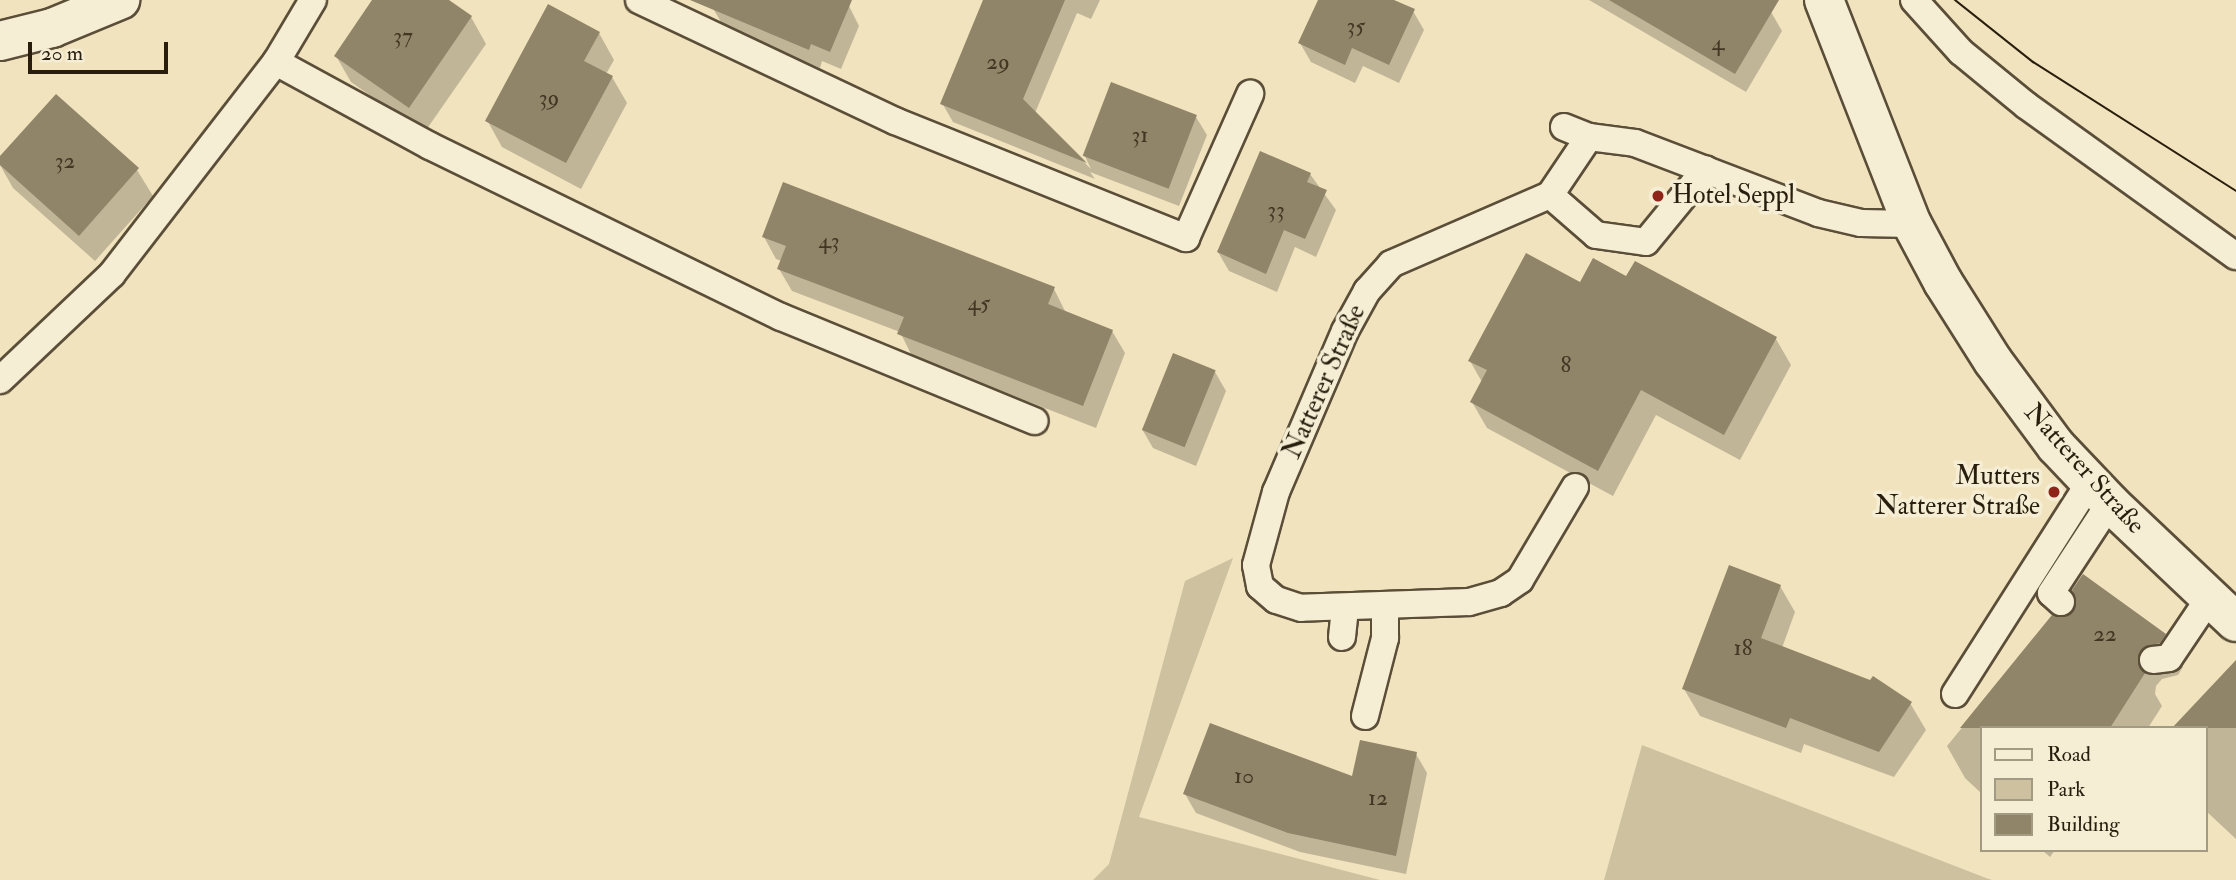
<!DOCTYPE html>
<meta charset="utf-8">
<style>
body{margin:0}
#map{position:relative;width:2236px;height:880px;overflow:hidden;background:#f0e3bd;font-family:"IM FELL Double Pica",serif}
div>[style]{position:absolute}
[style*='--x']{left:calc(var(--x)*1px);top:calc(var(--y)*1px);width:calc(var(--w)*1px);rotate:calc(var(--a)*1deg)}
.green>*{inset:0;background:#cec19f}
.shadow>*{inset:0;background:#0003}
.building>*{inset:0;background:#908469;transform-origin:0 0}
.roads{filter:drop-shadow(2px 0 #5b4e39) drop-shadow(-2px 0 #5b4e39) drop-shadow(0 2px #5b4e39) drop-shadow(0 -2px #5b4e39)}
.lane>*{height:26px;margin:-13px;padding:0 13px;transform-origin:13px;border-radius:13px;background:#f5edd4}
.secondary>*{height:38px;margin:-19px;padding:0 19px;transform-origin:19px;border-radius:19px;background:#f5edd4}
.tram>*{height:2px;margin:-1px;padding:0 1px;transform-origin:1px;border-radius:1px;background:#291d0d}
.dots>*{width:19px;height:19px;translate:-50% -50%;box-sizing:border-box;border:4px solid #f5edd4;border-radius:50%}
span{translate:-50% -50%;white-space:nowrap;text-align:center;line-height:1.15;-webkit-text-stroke:7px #f5edd4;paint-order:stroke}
.number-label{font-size:23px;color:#433724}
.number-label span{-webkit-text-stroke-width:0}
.poi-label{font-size:26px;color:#291d0d}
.left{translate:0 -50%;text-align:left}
.right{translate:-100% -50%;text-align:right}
.street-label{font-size:26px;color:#291d0d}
.legend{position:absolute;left:1980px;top:726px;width:228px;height:126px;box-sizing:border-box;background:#f5edd4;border:2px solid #a39a84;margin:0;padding:9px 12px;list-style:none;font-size:21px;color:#291d0d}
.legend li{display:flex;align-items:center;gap:14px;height:35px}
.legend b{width:35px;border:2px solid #a39a84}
.scale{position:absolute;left:28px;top:42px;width:140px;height:32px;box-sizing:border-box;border:4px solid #291d0d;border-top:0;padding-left:9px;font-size:21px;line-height:24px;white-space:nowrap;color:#291d0d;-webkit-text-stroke:5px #f5edd4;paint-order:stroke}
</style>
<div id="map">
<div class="green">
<div style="clip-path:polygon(1233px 558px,1139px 817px,1380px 880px,1093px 880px,1109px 864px,1185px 581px)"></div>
<div style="clip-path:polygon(1642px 745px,1986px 878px,1992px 880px,1604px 880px)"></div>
</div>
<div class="shadow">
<div style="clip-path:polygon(374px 0,446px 0,471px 17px,486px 44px,424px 133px,351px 82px,336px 56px)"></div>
<div style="clip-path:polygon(718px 0,846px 0,859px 26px,841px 69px,822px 61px,820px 68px,725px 29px,714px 10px)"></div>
<div style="clip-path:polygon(985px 0,1100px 0,1091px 19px,1077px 13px,1035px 113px,1091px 169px,1084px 154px,1196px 117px,1207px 135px,1179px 206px,1090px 172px,1095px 179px,953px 122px,942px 103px)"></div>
<div style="clip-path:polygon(1320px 0,1390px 0,1413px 11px,1424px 30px,1399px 83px,1363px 66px,1355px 83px,1311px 62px,1300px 43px)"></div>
<div style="clip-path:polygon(1589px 0,1750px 0,1771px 12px,1782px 31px,1746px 92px)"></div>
<div style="clip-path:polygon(599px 33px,614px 60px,606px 74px,612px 77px,627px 103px,581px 189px,502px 147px,487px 120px)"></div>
<div style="clip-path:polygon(0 159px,137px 170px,153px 196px,95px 261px,13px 188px,0 165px)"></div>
<div style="clip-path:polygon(1310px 174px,1336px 210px,1316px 257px,1295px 247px,1277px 292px,1229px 271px,1218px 252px)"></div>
<div style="clip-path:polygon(764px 237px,1054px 289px,1066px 313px,1112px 331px,1125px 353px,1096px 428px,912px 356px,900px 332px,792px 291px,779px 269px,782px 261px,776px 259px)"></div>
<div style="clip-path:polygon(1627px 278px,1776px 339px,1791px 365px,1740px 460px,1656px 415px,1613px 496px,1487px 428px,1472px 402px,1482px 382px,1470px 361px,1581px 285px)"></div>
<div style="clip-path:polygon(1215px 372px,1226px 391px,1196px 466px,1153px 448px,1142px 429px)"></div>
<div style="clip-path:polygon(1780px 586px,1795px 612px,1782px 648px,1910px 703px,1926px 730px,1894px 777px,1804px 744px,1801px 753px,1700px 716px,1684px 689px)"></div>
<div style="clip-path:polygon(2053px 617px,2165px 635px,2183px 667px,2178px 675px,2162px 679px,2156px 686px,2155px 694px,2162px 706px,2148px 728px,1982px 728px,1982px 794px,1965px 778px,1947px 746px)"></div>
<div style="clip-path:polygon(2236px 666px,2236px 839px,2206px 811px,2206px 728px)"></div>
<div style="clip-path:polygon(1416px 754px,1427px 773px,1406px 874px,1300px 852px,1196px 813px,1185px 794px,1353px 779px)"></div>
<div style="clip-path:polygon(2042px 850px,2055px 850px,2050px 857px)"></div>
</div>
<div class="building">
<div style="clip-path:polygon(372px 0,449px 0,472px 16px,409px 108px,334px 56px)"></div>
<div style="clip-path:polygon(690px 0,852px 0,830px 52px,811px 44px,809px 50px)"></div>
<div style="clip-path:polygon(983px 0,1065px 0,1023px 99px,1087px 163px,940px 104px)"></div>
<div style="clip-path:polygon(1318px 0,1394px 0,1415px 9px,1389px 65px,1352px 48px,1345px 65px,1298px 43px)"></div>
<div style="clip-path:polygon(1609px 0,1779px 0,1735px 74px)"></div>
<div style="clip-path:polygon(548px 4px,600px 32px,584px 61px,613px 76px,566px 163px,485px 121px)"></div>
<div style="left:1111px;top:82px;width:92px;height:79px;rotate:21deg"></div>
<div style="clip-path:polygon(56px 94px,139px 168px,79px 236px,0 165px,0 156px)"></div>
<div style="clip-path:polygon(1260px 151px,1311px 173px,1307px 182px,1327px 190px,1305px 239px,1284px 230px,1266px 274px,1217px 252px)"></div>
<div style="clip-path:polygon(783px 182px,1055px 287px,1048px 304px,1113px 330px,1083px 406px,897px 334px,904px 317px,777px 269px,786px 246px,762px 237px)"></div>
<div style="clip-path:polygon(1526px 253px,1580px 282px,1593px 258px,1626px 276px,1635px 261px,1777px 337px,1724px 435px,1641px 390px,1598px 471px,1470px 402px,1487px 370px,1468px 361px)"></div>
<div style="left:1173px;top:353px;width:46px;height:83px;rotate:22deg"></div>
<div style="clip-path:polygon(1729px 565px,1781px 585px,1761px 638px,1870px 680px,1873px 676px,1912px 702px,1879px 752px,1790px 718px,1786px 728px,1682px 689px)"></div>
<div style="clip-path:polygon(2083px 574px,2166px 634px,2160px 643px,2144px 647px,2139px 653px,2138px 663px,2145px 673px,2110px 728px,1960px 728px,2052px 615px,2065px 617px,2073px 612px,2076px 598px,2072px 590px)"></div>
<div style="clip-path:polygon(2236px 660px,2236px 728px,2172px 728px)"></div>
<div style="clip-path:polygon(1210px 723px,1352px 776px,1360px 740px,1417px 752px,1396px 856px,1288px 833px,1183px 794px)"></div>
</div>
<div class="roads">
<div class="lane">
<div style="--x:639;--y:0;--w:283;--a:25.3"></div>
<div style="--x:895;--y:121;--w:314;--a:21.9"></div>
<div style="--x:1186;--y:238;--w:158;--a:-66"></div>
<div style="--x:1914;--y:0;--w:70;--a:47.9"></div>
<div style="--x:1961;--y:52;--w:85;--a:39.3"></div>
<div style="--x:2027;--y:106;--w:257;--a:35.7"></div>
<div style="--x:276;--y:62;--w:175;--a:28.6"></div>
<div style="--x:430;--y:146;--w:390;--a:26"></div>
<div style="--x:781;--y:317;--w:274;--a:22.3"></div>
<div style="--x:1564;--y:127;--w:27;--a:22"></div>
<div style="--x:1550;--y:195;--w:61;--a:41"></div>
<div style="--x:1596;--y:235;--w:50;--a:8"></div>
<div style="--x:1646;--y:242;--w:94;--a:-50.6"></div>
<div style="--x:0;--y:380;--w:154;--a:-43.4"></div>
<div style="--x:112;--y:274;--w:268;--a:-52.3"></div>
<div style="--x:276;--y:62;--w:72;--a:-59.2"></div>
<div style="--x:1575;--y:487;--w:108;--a:120.6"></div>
<div style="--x:1520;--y:580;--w:23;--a:146"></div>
<div style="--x:1501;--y:593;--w:33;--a:164"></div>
<div style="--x:1469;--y:602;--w:168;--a:178"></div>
<div style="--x:1301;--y:608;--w:26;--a:-162"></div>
<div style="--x:1276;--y:600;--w:21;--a:-139"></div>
<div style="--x:1260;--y:586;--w:21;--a:-101"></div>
<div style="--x:1256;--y:565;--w:76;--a:-74.7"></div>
<div style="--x:1276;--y:492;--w:175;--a:-66.8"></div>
<div style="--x:1345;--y:331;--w:46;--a:-61.2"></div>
<div style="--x:1367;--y:291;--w:36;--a:-48"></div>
<div style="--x:1391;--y:264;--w:173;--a:-23.5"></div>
<div style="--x:1550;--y:195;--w:70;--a:-56.1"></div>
<div style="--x:1589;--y:137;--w:46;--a:7.4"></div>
<div style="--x:1635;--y:143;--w:196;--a:20.9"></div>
<div style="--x:1818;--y:213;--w:44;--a:13.1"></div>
<div style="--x:1861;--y:223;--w:51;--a:1.1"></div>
<div style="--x:2061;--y:602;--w:13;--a:-138"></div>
<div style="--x:2051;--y:593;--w:108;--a:-56.8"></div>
<div style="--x:1342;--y:637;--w:30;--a:-84"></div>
<div style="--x:2153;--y:660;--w:16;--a:-7"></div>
<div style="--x:2169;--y:658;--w:73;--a:-56.1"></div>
<div style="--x:1955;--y:694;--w:251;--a:-57.5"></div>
<div style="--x:1365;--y:716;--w:81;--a:-75.6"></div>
<div style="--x:1385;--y:638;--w:31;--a:-90"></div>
</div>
<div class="secondary">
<div style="--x:1824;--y:0;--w:241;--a:68.6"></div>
<div style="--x:1912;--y:224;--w:66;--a:61.9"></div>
<div style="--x:1943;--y:282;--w:93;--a:57.7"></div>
<div style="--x:1993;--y:361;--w:106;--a:53.5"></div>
<div style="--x:2056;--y:446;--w:79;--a:46.5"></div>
<div style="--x:2110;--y:503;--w:173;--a:43.4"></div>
<div style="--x:0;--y:41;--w:54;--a:-14"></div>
<div style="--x:52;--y:28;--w:74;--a:-22.4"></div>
</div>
</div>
<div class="tram">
<div style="--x:1955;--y:0;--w:100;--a:38.5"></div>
<div style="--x:2033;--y:62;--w:241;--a:32.4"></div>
</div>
<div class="dots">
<div style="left:1658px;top:196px;background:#8f2418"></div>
<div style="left:2054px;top:492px;background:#8f2418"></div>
</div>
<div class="number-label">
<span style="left:1356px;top:26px">35</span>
<span style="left:403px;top:36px">37</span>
<span style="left:1718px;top:43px">4</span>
<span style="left:998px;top:62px">29</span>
<span style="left:549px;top:98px">39</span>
<span style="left:1140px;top:135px">31</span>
<span style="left:65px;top:161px">32</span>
<span style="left:1276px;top:210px">33</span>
<span style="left:829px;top:241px">43</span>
<span style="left:979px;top:303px">45</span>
<span style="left:1566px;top:365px">8</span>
<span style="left:2105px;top:634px">22</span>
<span style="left:1743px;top:648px">18</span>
<span style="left:1244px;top:776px">10</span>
<span style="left:1378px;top:798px">12</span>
</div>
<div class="poi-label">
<span class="left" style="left:1672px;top:196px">Hotel Seppl</span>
<span class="right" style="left:2040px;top:492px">Mutters<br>Natterer Straße</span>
</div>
<div class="street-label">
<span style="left:1325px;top:382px;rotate:-66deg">Natterer Straße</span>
<span style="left:2084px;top:469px;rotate:48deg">Natterer Straße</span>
</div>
<ul class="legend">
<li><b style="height:9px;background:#f5edd4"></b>Road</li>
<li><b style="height:19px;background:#cec19f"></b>Park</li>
<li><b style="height:19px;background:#908469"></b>Building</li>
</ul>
<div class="scale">20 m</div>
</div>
